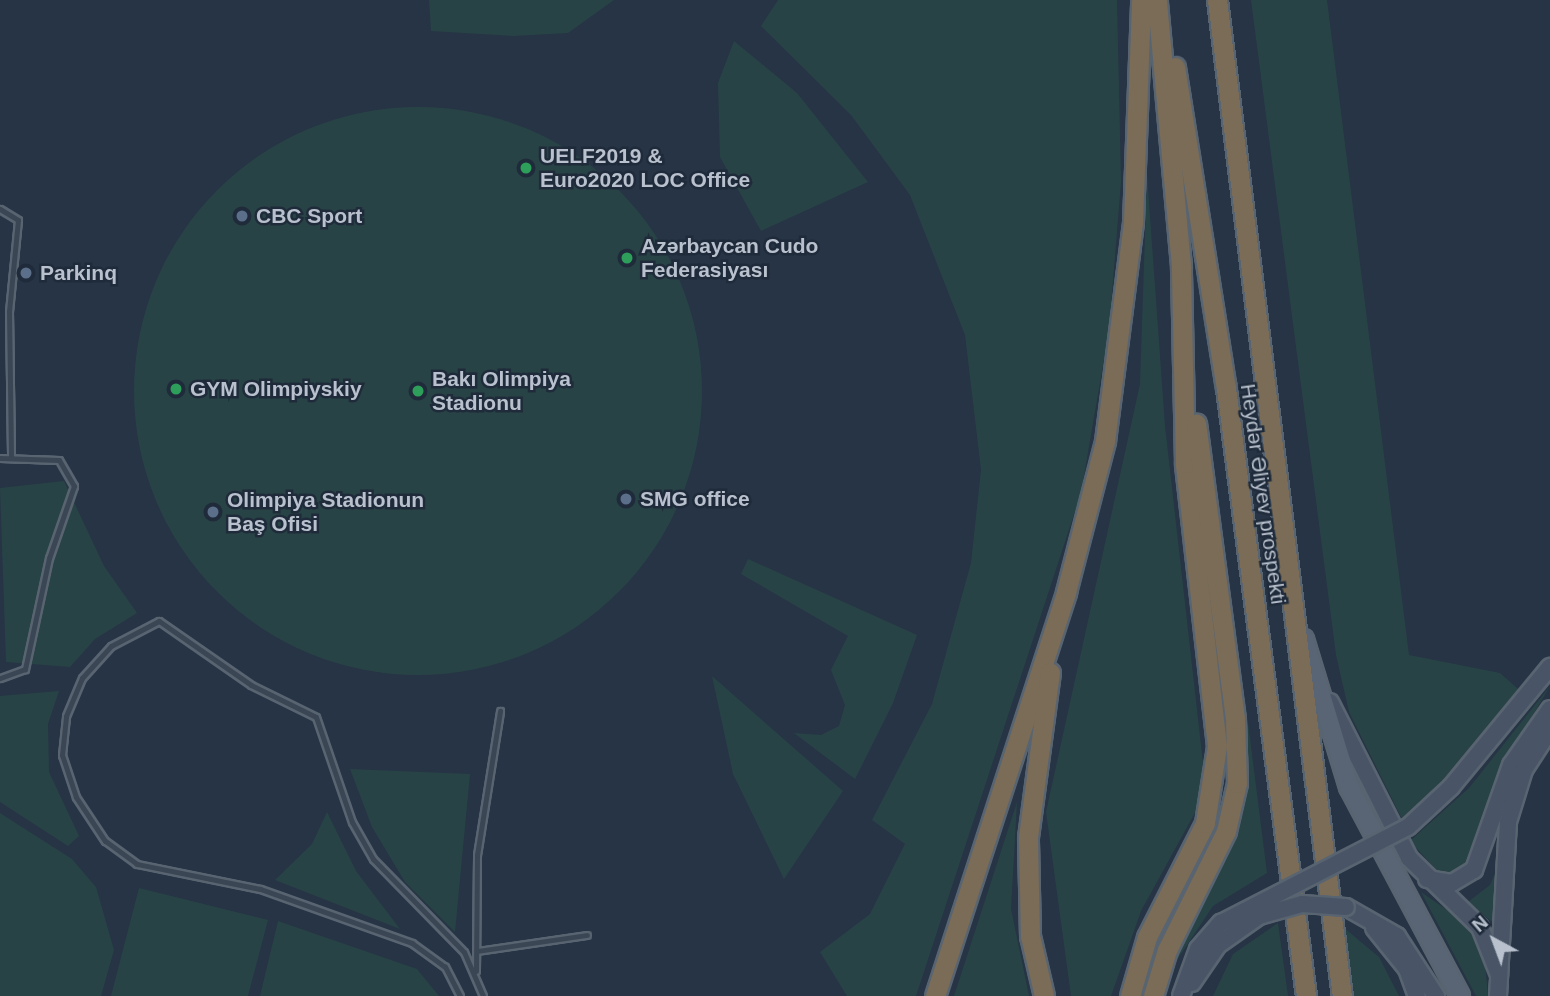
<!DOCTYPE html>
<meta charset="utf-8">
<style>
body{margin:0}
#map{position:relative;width:1550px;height:996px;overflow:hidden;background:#263445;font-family:Arial,sans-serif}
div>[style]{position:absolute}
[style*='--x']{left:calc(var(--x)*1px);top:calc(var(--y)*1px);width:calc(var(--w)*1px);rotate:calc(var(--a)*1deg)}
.green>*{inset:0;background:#284346}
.round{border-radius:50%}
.roads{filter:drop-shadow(2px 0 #596471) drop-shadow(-2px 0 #596471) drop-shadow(0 2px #596471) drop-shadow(0 -2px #596471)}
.lane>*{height:5px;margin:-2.5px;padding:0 2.5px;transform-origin:2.5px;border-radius:2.5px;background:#3b4654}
.secondary>*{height:16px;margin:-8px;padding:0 8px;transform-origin:8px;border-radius:8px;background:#495567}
.primary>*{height:18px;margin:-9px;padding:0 9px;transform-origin:9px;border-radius:9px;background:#596574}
.highway>*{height:19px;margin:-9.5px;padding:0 9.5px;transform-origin:9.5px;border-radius:9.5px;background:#7a6c57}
.bridges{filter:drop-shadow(2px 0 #596471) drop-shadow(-2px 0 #596471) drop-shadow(0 2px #596471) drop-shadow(0 -2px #596471)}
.secondary-bridge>*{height:16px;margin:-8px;padding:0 8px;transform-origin:8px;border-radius:8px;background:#495567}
.dots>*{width:19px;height:19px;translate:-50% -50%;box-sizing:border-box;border:4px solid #1f2b3a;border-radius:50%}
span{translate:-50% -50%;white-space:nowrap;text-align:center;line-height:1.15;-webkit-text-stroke:5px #1f2b3a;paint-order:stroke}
.poi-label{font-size:21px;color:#b8c1cd;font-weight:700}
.left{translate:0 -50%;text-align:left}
.street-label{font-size:21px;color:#b8c1cd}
.north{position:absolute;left:1459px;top:905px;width:70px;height:70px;-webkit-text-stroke:5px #1f2b3a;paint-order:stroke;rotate:319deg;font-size:19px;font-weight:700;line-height:28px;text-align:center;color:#b8c1cd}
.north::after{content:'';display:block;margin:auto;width:24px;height:32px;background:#b8c1cd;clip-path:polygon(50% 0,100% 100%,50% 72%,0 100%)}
</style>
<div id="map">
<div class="green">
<div style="clip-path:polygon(429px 0,614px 0,568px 33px,513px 36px,431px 31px)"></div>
<div style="clip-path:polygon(778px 0,1117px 0,1121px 182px,1109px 330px,1081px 493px,916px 996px,847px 996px,820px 952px,870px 914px,905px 844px,872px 820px,932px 704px,971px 563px,981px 470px,965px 335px,910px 195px,851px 115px,761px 26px)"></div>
<div style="clip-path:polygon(1251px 0,1327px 0,1409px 655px,1500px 673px,1518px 689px,1436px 790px,1402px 819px,1349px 712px,1336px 655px)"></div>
<div style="clip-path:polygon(734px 41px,797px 93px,868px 182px,761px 231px,720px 157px,718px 83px)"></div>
<div class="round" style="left:134px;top:107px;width:568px;height:568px"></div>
<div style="clip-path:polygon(1147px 174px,1165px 426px,1203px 763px,1197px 809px,1141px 911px,1111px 996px,1071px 996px,1046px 812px,1140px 384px)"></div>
<div style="clip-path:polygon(64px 481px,104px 566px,137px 613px,95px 639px,70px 667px,6px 662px,0 488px)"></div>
<div style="clip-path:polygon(748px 559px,917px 635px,893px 703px,855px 779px,794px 733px,821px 735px,839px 726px,845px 705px,831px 670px,848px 636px,741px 574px)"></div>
<div style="clip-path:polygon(712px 676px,843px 791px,784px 879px,733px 774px)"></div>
<div style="clip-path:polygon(1550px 686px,1500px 771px,1467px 870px,1443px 877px,1410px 841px,1469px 788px)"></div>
<div style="clip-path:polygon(59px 691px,48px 724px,49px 772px,79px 836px,68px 846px,0 802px,0 696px)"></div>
<div style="clip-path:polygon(1245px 699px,1267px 873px,1213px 906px,1171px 969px,1246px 797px)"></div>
<div style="clip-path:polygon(350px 769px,470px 774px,455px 932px,405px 882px,372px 827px)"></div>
<div style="clip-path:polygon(1017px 802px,1011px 909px,1029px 996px,954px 996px)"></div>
<div style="clip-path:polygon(327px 812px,356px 871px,400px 929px,275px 880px,312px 844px)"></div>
<div style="clip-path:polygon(0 813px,72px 859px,96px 887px,114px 950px,101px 996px,0 996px)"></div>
<div style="clip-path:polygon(1496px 871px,1492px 921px,1491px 921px,1468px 902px,1490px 885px)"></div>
<div style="clip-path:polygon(139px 888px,268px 920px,248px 996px,111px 996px)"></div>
<div style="clip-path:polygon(1421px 892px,1473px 928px,1484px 952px,1488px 996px,1476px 996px)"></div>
<div style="clip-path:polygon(278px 921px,417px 969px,439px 996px,260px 996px)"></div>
<div style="clip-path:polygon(1278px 923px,1288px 996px,1213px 996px,1233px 954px)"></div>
<div style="clip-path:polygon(1343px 927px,1379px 957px,1399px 996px,1354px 996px)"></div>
</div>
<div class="roads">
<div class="lane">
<div style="--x:0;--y:209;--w:21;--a:31"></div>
<div style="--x:18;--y:220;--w:91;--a:95.6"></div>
<div style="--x:9;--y:311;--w:145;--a:89.2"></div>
<div style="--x:0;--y:458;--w:59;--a:1.9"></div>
<div style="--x:59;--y:460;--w:30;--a:60"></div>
<div style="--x:74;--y:486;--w:76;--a:109.1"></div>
<div style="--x:49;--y:558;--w:114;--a:102.2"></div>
<div style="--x:25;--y:669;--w:27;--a:160"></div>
<div style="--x:477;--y:951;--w:111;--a:-8.3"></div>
<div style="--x:476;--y:971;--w:116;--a:-89.5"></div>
<div style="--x:477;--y:855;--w:146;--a:-80.9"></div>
<div style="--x:460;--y:996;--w:33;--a:-117"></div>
<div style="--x:445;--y:967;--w:41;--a:-144"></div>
<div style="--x:412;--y:943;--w:161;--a:-160.4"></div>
<div style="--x:260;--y:889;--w:126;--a:-168.5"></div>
<div style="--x:137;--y:864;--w:39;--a:-144"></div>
<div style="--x:105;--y:841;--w:53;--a:-123.4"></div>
<div style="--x:76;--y:797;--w:44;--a:-108.4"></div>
<div style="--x:62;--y:755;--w:39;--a:-84"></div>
<div style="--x:66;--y:716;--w:41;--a:-67.2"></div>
<div style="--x:82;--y:678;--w:43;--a:-47.8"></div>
<div style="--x:111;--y:646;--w:54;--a:-27.5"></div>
<div style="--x:159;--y:621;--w:112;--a:34.8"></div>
<div style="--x:251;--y:685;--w:72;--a:26.2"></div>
<div style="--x:316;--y:717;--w:111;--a:71.1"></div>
<div style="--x:352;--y:822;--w:43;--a:60.4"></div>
<div style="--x:373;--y:859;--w:130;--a:45.6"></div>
<div style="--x:464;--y:952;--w:48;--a:66.6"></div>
</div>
<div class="secondary">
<div style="--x:1330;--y:702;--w:175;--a:63.1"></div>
<div style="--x:1409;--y:858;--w:99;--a:44.2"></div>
<div style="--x:1480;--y:927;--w:52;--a:68.4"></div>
<div style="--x:1427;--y:879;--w:25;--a:9"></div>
<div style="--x:1452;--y:883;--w:26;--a:-31"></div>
<div style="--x:1474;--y:870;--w:111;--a:-70.6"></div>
<div style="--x:1511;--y:765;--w:68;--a:-55.1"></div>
<div style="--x:1346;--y:907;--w:59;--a:29.6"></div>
<div style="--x:1397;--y:936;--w:72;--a:57"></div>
<div style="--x:1374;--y:928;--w:53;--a:51.2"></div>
<div style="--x:1407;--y:969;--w:29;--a:70"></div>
<div style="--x:1498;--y:996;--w:174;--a:-86.7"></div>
<div style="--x:1508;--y:822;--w:54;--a:-72.9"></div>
<div style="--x:1524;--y:770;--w:48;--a:-57"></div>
</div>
<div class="primary">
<div style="--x:1304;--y:639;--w:155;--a:73.1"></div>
<div style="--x:1349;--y:787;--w:237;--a:62"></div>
</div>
<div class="highway">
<div style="--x:1217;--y:0;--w:1004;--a:82.85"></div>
<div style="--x:1175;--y:67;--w:325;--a:81"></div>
<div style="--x:1226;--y:388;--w:613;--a:82.5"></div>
<div style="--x:935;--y:996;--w:425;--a:-72"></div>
<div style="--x:1066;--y:592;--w:156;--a:-75.5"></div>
<div style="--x:1105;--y:441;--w:221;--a:-82.7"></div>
<div style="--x:1133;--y:222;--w:222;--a:-87.9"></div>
<div style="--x:1044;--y:996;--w:62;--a:-103.1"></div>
<div style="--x:1030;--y:936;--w:99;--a:-91.2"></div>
<div style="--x:1028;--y:837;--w:166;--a:-82.4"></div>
<div style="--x:1130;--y:996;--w:61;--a:-73.9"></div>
<div style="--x:1147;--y:937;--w:128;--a:-63"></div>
<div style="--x:1205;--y:823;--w:78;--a:-81.1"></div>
<div style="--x:1217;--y:746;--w:285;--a:-96.5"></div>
<div style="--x:1185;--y:463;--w:197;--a:-91.2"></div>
<div style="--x:1181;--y:266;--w:267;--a:-95.2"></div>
<div style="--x:1153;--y:996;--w:48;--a:-73.1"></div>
<div style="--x:1167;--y:950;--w:133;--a:-63.6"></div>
<div style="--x:1226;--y:831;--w:49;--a:-77.1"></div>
<div style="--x:1237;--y:783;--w:64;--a:-91.8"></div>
<div style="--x:1235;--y:719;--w:298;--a:-97.5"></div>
</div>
</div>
<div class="bridges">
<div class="secondary-bridge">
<div style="--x:1192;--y:983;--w:46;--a:-55.6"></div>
<div style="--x:1218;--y:945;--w:50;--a:-35.3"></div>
<div style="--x:1259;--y:916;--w:45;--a:-15.6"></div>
<div style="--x:1302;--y:904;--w:44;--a:3.9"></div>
<div style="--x:1181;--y:996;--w:50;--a:-70.1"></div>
<div style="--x:1198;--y:949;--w:35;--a:-49"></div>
<div style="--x:1221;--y:923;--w:210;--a:-27.2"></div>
<div style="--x:1408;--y:827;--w:59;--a:-42.9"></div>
<div style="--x:1451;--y:787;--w:156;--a:-50.5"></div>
</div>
</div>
<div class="dots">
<div style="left:526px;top:168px;background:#2e9e5b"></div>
<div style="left:242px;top:216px;background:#5c6f8a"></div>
<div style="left:627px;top:258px;background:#2e9e5b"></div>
<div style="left:26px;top:273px;background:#5c6f8a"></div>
<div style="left:176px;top:389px;background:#2e9e5b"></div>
<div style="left:418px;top:391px;background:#2e9e5b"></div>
<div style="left:626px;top:499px;background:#5c6f8a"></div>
<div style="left:213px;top:512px;background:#5c6f8a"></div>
</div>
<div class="poi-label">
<span class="left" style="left:540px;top:168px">UELF2019 &amp;<br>Euro2020 LOC Office</span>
<span class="left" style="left:256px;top:216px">CBC Sport</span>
<span class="left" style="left:641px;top:258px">Azərbaycan Cudo<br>Federasiyası</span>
<span class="left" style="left:40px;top:273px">Parkinq</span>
<span class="left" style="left:432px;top:391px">Bakı Olimpiya<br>Stadionu</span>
<span class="left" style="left:190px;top:389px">GYM Olimpiyskiy</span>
<span class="left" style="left:640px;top:499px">SMG office</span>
<span class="left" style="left:227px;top:512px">Olimpiya Stadionun<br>Baş Ofisi</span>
</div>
<div class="street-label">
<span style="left:1263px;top:494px;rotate:82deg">Heydər Əliyev prospekti</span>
</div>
<div class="north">N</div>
</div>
